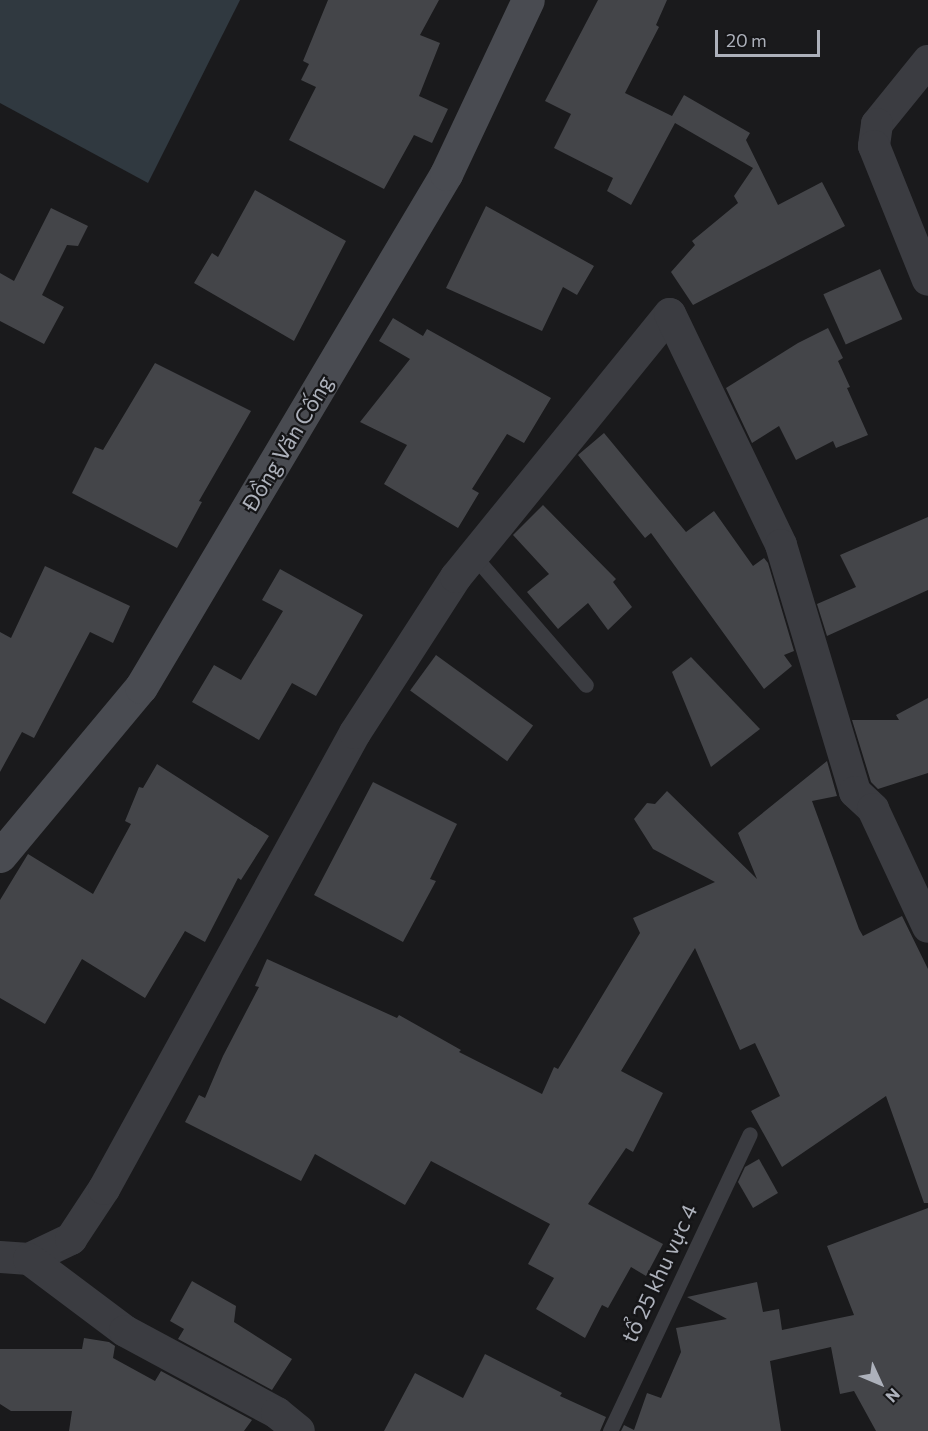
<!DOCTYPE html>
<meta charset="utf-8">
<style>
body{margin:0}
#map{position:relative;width:928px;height:1431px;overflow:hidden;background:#1a1a1c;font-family:Commissioner,sans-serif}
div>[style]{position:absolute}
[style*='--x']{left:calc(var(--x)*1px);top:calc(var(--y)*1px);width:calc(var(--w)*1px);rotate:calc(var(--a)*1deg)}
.water>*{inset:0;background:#303940}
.building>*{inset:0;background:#444549;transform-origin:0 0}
.lane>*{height:15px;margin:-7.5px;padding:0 7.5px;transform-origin:7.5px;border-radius:7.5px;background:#3b3c41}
.street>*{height:32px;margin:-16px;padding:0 16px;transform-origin:16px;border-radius:16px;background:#3b3c41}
.secondary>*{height:33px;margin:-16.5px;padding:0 16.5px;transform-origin:16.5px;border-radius:16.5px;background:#494b51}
span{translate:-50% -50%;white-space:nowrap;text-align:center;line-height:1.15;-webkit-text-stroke:4.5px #151517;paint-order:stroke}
.street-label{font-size:22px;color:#adb1bb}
.north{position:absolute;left:850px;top:1353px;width:60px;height:60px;-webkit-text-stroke:4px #151517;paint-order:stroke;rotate:134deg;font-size:16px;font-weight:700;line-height:24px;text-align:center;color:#adb1bb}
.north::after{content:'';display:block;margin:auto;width:21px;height:27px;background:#adb1bb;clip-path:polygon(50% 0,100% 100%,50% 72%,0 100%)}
.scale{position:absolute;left:715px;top:30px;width:105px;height:27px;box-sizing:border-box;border:3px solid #adb1bb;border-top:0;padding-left:8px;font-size:18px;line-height:21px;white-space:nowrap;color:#adb1bb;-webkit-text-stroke:4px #151517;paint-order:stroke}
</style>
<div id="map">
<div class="water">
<div style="clip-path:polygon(0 0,240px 0,148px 183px,0 103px)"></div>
</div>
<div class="building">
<div style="clip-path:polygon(328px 0,439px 0,420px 35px,440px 43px,419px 96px,448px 109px,432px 143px,414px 135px,384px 189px,289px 140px,316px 87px,301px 80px,309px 64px,303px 61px)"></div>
<div style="clip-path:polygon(598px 0,667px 0,656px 25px,659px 27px,625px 93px,672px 116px,684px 95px,750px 133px,746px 140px,778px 205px,822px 182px,845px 226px,693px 305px,671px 272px,695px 245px,692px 241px,738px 203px,734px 196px,753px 168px,675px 123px,631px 205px,607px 191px,613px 178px,554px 148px,571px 114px,545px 101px)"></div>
<div style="clip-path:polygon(255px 190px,346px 241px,294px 341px,194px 283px,212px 253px,218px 257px)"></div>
<div style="clip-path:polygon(486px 206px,594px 266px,577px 295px,563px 287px,542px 331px,446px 288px)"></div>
<div style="clip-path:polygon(51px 208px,88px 226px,78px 246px,67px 245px,42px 295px,64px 307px,44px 344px,0 321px,0 273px,14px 281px)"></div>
<div style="left:880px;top:269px;width:55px;height:62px;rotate:66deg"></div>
<div style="clip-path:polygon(393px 318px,423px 336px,427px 329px,551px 398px,524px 443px,507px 434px,472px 489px,479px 493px,458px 528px,384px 484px,407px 445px,360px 422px,410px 359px,379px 341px)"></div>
<div style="clip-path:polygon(828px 328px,843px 358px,838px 361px,850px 387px,847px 388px,868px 435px,836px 448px,833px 441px,796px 460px,779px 426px,752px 443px,726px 388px,798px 343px)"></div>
<div style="clip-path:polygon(155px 363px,251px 411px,199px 501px,202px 502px,177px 548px,72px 493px,95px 447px,103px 450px)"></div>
<div style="clip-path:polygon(604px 433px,686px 532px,714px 511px,753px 566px,764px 558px,768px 563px,794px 651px,784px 655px,792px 666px,764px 689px,651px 533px,645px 538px,578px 455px)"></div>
<div style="clip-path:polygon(543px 505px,616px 579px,613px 582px,632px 607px,608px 630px,588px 603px,558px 629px,527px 592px,549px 574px,513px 535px)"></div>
<div style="clip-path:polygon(928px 517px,928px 590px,827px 636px,817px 604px,856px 587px,840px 555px)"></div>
<div style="clip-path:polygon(45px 566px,130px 606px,113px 643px,90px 632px,34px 738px,22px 732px,0 772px,0 632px,11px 638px)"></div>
<div style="clip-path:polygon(280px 569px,363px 615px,316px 696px,292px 683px,259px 740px,192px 702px,214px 665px,241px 680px,283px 611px,262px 600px)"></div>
<div style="left:436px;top:655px;width:120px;height:44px;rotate:36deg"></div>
<div style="clip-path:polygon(691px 657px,760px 729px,711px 767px,672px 672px)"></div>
<div style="clip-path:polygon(928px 698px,928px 773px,878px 789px,871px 782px,852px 720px,899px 720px,896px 715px)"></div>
<div style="clip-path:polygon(827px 761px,837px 796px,812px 801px,859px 929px,863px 936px,902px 916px,928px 969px,928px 1203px,924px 1203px,886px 1096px,782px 1167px,751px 1111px,780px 1096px,755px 1043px,740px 1050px,695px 948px,621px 1071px,663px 1093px,633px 1152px,626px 1148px,588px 1204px,663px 1244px,646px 1276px,631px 1267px,608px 1308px,602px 1305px,585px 1338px,536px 1309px,554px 1278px,528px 1264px,550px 1224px,431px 1161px,405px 1205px,315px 1154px,301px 1181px,185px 1122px,199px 1095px,205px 1098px,223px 1056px,259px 987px,255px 986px,267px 959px,397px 1018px,399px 1015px,461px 1050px,459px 1052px,542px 1094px,554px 1067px,558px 1069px,640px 933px,633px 918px,715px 882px,653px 849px,634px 819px,647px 803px,655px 804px,667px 791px,757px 879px,738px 833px)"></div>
<div style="clip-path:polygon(157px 764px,269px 836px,241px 880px,238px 878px,205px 942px,185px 931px,145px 998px,82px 959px,45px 1024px,0 998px,0 900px,28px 854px,93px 894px,131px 824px,125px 821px,139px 787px,143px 788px)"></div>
<div style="clip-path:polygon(373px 782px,457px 824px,430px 879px,436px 881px,403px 942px,314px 895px)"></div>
<div style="clip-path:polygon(759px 1159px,778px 1193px,753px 1208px,738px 1182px,745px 1167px)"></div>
<div style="clip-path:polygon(928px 1208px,928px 1431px,876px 1431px,854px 1391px,840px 1394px,831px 1347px,770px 1361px,781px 1431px,621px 1431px,624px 1425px,634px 1430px,647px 1393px,661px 1398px,681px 1352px,676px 1328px,727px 1319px,687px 1297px,757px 1282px,763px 1312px,779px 1309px,782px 1330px,854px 1315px,827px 1246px)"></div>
<div style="clip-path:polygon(192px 1281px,236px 1306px,234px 1322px,292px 1359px,272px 1390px,178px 1339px,184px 1329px,170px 1321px)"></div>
<div style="clip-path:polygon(84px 1338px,109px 1342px,115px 1346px,113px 1358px,155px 1381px,161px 1371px,252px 1420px,244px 1431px,69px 1431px,72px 1411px,11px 1411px,0 1404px,0 1349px,82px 1349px)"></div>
<div style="clip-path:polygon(485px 1354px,562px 1393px,560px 1396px,606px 1417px,600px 1431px,384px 1431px,415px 1373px,463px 1398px)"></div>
</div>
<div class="lane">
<div style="--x:473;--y:555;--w:172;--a:49"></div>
<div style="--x:610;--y:1431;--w:328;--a:-64.8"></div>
</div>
<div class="street">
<div style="--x:928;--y:61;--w:81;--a:129"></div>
<div style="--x:877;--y:124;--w:22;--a:98"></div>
<div style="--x:874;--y:146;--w:144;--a:68.1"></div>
<div style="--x:0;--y:1257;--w:29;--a:4"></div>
<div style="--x:29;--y:1259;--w:47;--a:-25.5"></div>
<div style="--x:71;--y:1239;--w:60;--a:-56.6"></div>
<div style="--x:104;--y:1189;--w:521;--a:-61.17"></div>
<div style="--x:355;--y:733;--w:186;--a:-57.1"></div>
<div style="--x:456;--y:577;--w:339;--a:-50.9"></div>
<div style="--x:670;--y:314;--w:256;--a:64.3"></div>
<div style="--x:781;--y:545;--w:258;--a:73.3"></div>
<div style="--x:855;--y:792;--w:25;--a:43"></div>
<div style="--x:873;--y:809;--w:130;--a:65"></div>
<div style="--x:29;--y:1259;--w:120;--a:36.9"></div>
<div style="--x:125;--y:1331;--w:173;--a:28.3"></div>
<div style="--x:277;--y:1413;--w:28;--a:39"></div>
</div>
<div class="secondary">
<div style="--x:0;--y:856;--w:220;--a:-50.2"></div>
<div style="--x:141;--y:687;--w:597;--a:-59.27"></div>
<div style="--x:446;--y:174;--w:192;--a:-64.8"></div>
</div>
<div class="street-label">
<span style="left:287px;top:443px;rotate:-59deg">Đồng Văn Cống</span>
<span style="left:659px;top:1273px;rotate:-65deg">tổ 25 khu vực 4</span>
</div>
<div class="north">N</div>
<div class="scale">20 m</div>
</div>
